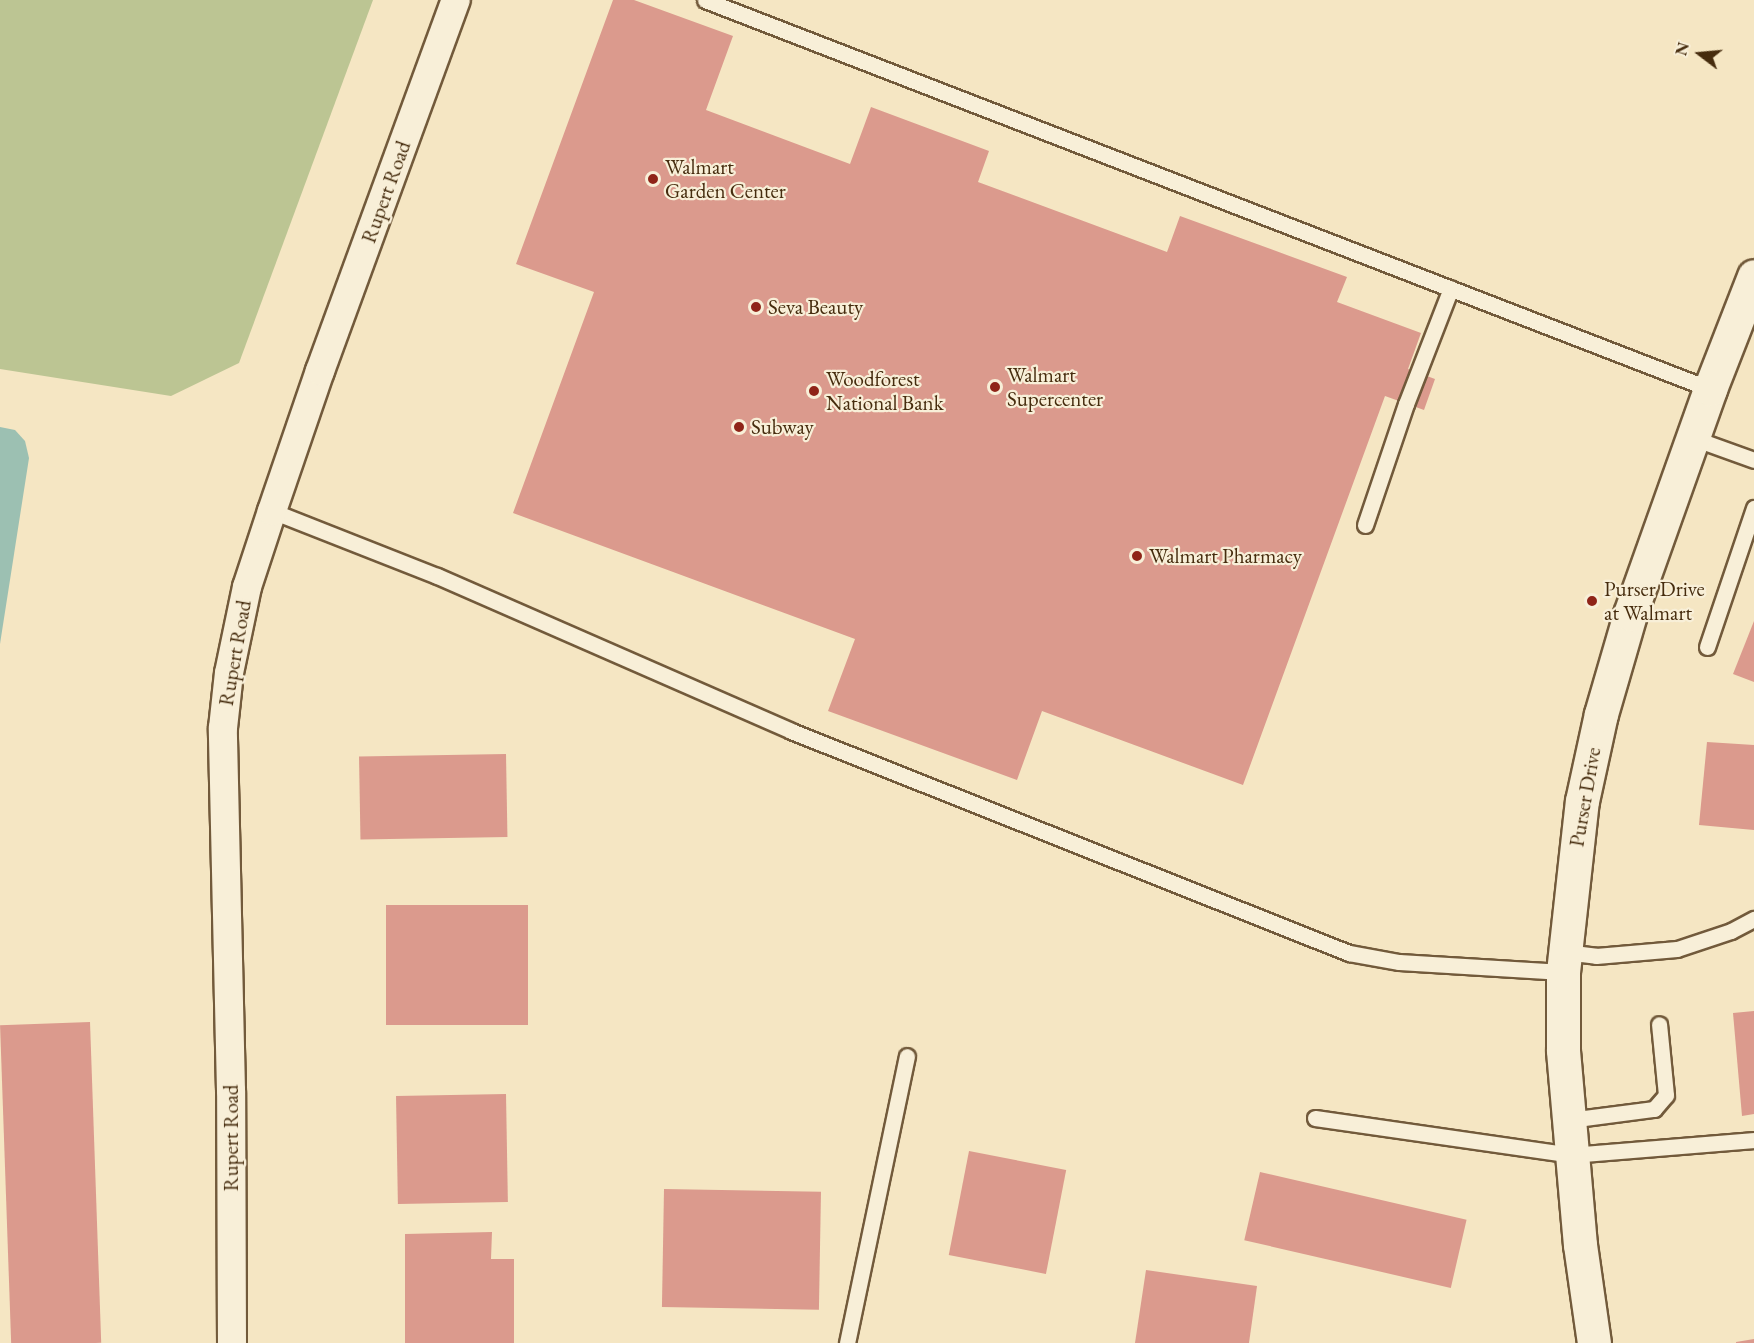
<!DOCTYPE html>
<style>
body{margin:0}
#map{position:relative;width:1754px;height:1343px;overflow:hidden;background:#f5e6c3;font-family:"EB Garamond",serif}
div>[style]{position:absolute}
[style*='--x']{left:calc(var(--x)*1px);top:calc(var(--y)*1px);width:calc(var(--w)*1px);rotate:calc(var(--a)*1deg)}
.green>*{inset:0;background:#bcc593}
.water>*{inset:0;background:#9cc0b2}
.building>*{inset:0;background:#db9a8d;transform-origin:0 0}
.roads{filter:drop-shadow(2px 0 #725a3b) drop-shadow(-2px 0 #725a3b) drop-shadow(0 2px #725a3b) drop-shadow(0 -2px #725a3b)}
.lane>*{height:15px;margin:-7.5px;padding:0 7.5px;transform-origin:7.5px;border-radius:7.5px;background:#f8efd8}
.street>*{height:28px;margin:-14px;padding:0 14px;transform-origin:14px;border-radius:14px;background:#f8efd8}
.secondary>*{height:33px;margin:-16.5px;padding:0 16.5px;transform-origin:16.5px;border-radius:16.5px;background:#f8efd8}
.dots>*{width:16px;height:16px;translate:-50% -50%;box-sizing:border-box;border:3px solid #f8efd8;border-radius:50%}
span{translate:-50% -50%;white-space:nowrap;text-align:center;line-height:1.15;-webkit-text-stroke:4.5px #f8efd8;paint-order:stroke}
.poi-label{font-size:21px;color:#462c0e}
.left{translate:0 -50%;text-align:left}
.street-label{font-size:21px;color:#462c0e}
.north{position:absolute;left:1670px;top:24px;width:60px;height:60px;-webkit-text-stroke:4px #f8efd8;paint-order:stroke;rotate:286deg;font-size:16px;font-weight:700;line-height:24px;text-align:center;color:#462c0e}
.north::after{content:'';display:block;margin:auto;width:21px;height:27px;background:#462c0e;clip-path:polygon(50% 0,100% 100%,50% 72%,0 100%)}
</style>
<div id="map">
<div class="green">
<div style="clip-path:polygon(0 0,373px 0,239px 363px,171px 396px,0 369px)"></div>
</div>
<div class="water">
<div style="clip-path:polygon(0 427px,15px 430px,25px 441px,29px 458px,0 644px)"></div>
</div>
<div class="building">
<div style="clip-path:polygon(613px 0,634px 0,733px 36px,706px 110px,850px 164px,871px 107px,989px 151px,978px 182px,1167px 252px,1180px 216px,1347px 277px,1337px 302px,1421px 333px,1408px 369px,1435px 379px,1424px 410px,1385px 396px,1243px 785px,1042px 711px,1017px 780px,828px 711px,855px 639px,513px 513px,594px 292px,516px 264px)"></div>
<div style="clip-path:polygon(1754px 621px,1754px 682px,1733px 674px)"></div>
<div style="clip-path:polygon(1707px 742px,1754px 745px,1754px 830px,1699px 825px)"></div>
<div style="left:506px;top:754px;width:83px;height:147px;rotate:89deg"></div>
<div style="left:528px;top:905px;width:120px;height:142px;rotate:90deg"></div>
<div style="clip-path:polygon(1754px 1011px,1754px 1114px,1742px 1116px,1733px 1013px)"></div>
<div style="left:90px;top:1022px;width:321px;height:90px;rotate:88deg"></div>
<div style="left:506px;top:1094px;width:108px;height:110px;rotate:89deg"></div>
<div style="left:969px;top:1151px;width:99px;height:106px;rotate:11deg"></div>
<div style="left:1260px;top:1172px;width:212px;height:70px;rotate:13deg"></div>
<div style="left:664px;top:1189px;width:157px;height:118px;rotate:1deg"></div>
<div style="clip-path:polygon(492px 1232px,491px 1259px,514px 1259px,514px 1343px,405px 1343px,405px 1234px)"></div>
<div style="clip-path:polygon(1146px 1270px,1257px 1286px,1249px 1343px,1135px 1343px)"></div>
<div style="clip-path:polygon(1754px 1339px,1754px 1343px,1736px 1343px,1736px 1342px)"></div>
</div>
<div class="roads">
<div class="lane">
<div style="--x:705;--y:0;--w:1078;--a:21.16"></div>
<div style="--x:1693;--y:438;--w:65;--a:19.8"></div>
<div style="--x:272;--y:511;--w:177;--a:21.5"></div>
<div style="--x:437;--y:576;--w:386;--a:23.6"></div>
<div style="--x:791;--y:731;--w:601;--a:21.7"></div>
<div style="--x:1349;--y:953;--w:51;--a:10.2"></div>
<div style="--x:1399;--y:962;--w:164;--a:3.5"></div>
<div style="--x:1365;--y:525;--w:128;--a:-71.3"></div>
<div style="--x:1406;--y:404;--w:124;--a:-68.8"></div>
<div style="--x:1707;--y:647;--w:147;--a:-71.3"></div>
<div style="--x:1565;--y:952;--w:31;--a:7"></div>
<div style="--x:1596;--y:956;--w:81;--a:-4.9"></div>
<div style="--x:1677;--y:949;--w:57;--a:-18.4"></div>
<div style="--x:1731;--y:931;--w:26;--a:-28"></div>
<div style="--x:1315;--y:1118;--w:259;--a:8.2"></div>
<div style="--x:1571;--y:1155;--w:184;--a:-4.7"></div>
<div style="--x:1569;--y:1120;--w:86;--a:-7.4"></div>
<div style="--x:1654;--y:1109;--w:18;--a:-49"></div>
<div style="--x:1666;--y:1095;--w:71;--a:-95.6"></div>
<div style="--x:847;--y:1343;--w:293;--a:-78.2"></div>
</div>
<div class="street">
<div style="--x:232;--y:1343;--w:252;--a:-90.2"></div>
<div style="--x:231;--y:1091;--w:363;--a:-91.3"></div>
<div style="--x:223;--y:728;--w:55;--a:-83.8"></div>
<div style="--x:229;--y:673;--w:88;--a:-78.2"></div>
<div style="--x:247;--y:587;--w:80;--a:-71.8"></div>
<div style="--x:272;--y:511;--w:148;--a:-71.1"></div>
<div style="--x:320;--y:371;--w:395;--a:-69.9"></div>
</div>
<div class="secondary">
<div style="--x:1594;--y:1343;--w:99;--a:-98.1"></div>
<div style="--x:1580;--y:1245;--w:196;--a:-95"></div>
<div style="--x:1563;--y:1050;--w:78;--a:-90"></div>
<div style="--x:1563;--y:972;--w:172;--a:-83.7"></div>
<div style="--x:1582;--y:801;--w:89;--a:-77.7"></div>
<div style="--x:1601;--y:714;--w:104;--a:-73.8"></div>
<div style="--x:1630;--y:614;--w:239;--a:-70.4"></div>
<div style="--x:1710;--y:389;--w:121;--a:-68.7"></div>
</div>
</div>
<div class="dots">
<div style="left:653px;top:179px;background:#8f2418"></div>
<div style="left:756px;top:307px;background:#8f2418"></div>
<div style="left:995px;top:387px;background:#8f2418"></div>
<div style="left:814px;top:391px;background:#8f2418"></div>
<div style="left:739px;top:427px;background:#8f2418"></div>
<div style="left:1137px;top:556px;background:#8f2418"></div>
<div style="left:1592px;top:601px;background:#8f2418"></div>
</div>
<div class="poi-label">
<span class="left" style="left:665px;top:179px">Walmart<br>Garden Center</span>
<span class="left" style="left:768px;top:307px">Seva Beauty</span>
<span class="left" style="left:1007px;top:387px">Walmart<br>Supercenter</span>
<span class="left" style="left:826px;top:391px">Woodforest<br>National Bank</span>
<span class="left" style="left:751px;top:427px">Subway</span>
<span class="left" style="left:1149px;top:556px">Walmart Pharmacy</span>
<span class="left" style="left:1604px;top:601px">Purser Drive<br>at Walmart</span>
</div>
<div class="street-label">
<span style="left:386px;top:192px;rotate:-70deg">Rupert Road</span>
<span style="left:235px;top:653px;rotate:-80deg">Rupert Road</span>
<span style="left:1585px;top:797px;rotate:-80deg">Purser Drive</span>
<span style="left:231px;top:1138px;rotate:-90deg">Rupert Road</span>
</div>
<div class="north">N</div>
</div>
